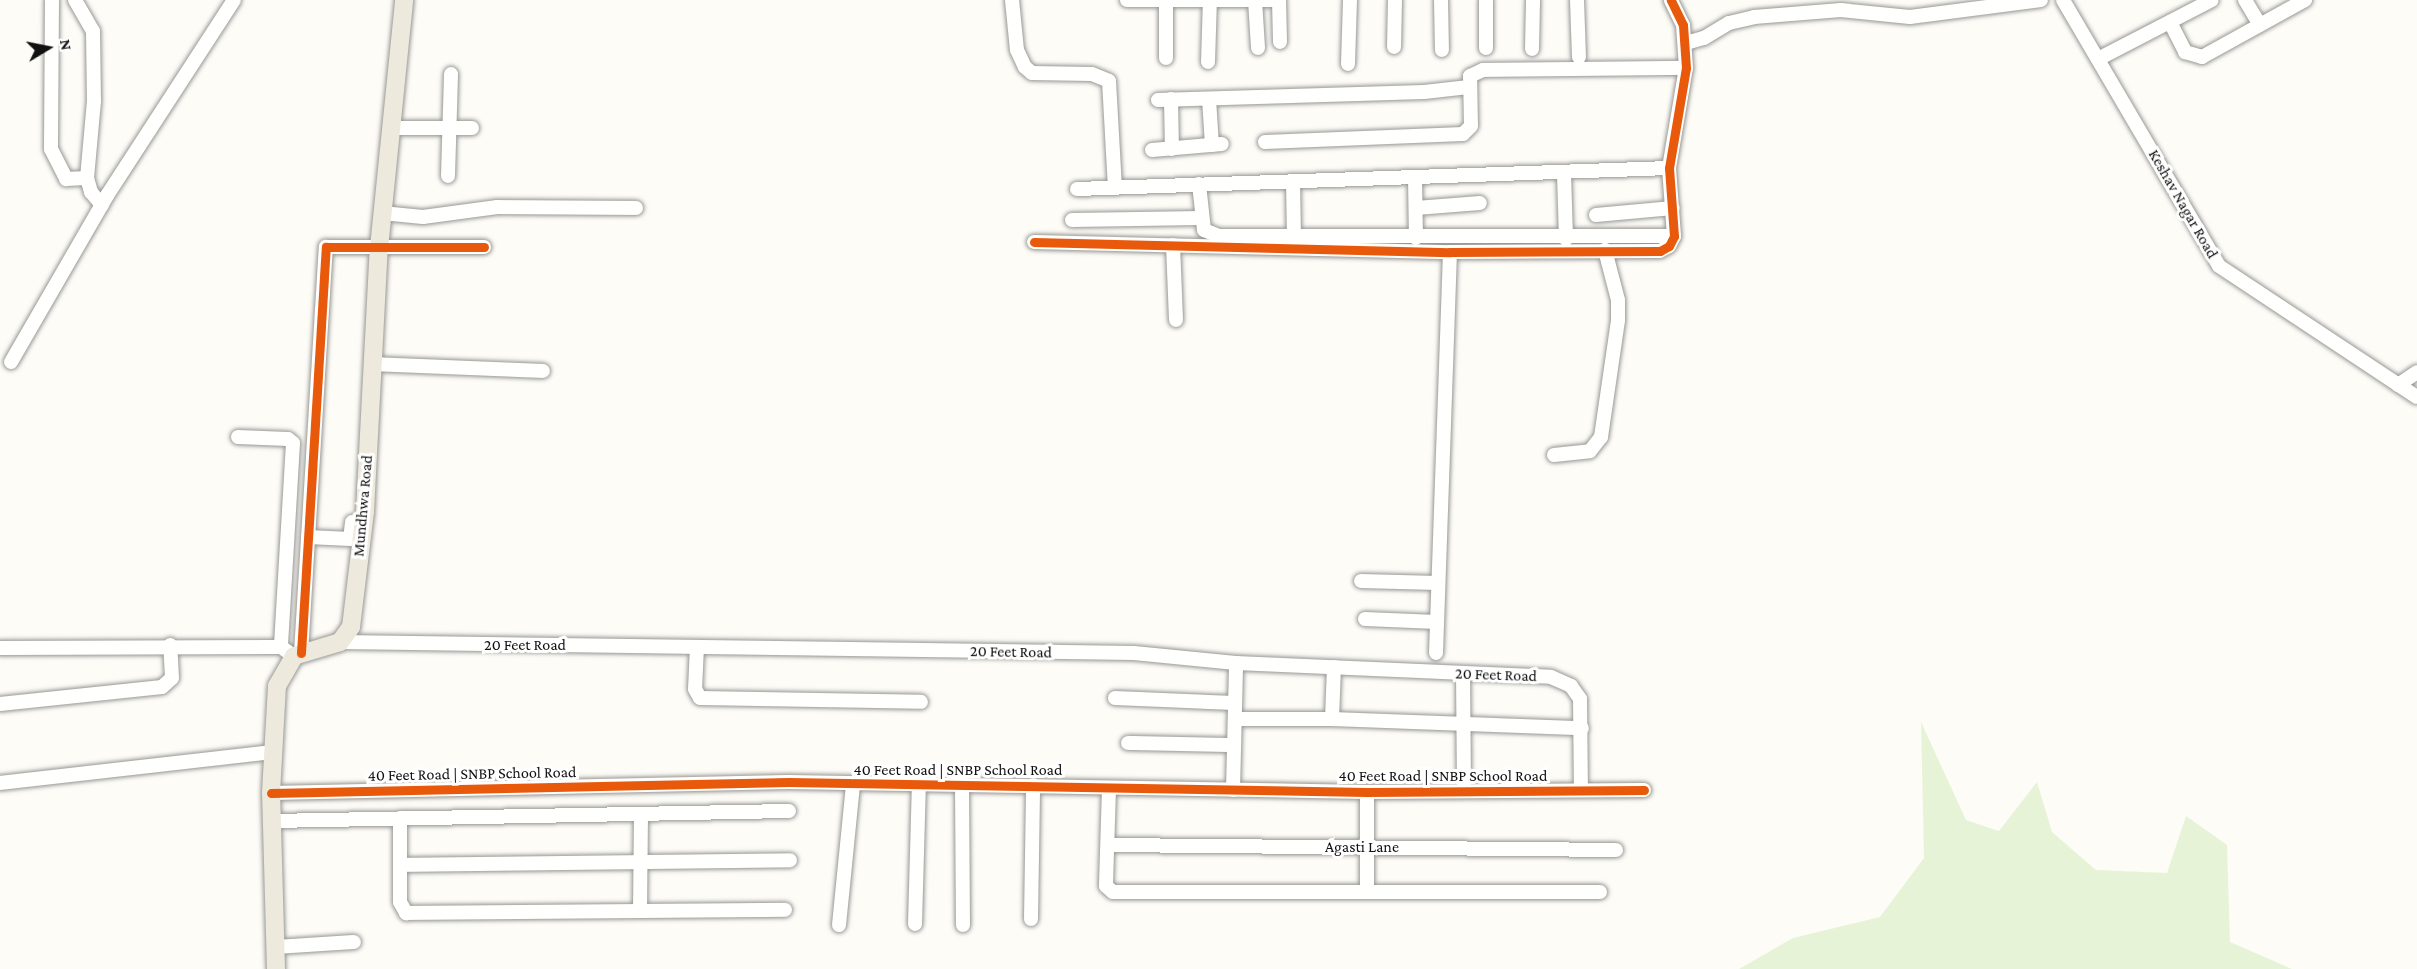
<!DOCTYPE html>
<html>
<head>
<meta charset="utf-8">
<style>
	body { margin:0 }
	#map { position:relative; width:2417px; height:969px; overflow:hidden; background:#fdfcf7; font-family:"Crimson Pro",serif }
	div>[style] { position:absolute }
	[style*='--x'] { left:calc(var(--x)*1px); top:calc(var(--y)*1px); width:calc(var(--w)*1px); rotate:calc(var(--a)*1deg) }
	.green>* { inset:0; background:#e7f3d7 }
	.roads { filter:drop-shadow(0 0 2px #979795) drop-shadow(0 0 2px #979795) }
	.minor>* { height:14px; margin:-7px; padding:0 7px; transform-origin:7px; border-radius:7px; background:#fffffe }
	.major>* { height:18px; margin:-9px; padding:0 9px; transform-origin:9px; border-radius:9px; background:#ede9dc }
	.cycleway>* { height:9px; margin:-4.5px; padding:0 4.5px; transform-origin:4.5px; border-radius:4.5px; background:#e8590c }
	span { translate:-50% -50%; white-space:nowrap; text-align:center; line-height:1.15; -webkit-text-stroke:6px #fff; paint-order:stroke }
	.street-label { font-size:16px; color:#111 }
	.north { position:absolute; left:18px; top:18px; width:60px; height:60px; -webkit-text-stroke:4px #fff; paint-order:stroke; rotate:80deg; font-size:16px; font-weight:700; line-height:24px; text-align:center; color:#111 }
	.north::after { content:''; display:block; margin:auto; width:21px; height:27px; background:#111; clip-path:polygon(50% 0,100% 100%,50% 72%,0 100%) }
</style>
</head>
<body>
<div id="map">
	<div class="green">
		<div style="clip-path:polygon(1921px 722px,1966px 820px,1999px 831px,2037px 782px,2052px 832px,2096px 870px,2167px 873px,2186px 816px,2227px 845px,2230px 942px,2292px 969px,1739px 969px,1793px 938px,1880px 917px,1924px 858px)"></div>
	</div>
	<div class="roads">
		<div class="minor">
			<div style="--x:52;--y:0;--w:149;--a:90.4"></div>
			<div style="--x:51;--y:149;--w:34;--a:63"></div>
			<div style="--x:66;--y:179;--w:21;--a:-3"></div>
			<div style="--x:75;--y:0;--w:36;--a:60"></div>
			<div style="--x:93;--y:31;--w:70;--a:89.2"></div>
			<div style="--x:94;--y:101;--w:77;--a:95.2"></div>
			<div style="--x:87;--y:178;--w:15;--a:74"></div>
			<div style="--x:91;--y:192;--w:17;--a:50"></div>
			<div style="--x:1012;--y:0;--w:50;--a:84.3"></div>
			<div style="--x:1017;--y:50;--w:19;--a:65"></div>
			<div style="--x:1025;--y:67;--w:9;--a:41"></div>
			<div style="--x:1032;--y:73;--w:60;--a:1"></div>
			<div style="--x:1092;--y:74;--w:18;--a:22"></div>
			<div style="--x:1109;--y:81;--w:107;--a:86.8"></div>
			<div style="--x:1127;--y:0;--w:151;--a:0"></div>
			<div style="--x:1166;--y:0;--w:58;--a:90"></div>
			<div style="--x:1255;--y:0;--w:48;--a:86.4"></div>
			<div style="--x:1279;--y:0;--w:42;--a:88.6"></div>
			<div style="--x:1441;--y:0;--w:50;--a:88.9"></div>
			<div style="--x:1577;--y:0;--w:57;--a:88"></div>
			<div style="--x:2063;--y:0;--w:308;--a:59.6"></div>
			<div style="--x:2219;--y:266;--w:237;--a:33.5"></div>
			<div style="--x:2245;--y:0;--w:29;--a:59"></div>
			<div style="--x:2170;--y:22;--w:34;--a:63"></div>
			<div style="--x:2185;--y:52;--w:18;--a:16"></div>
			<div style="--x:2202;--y:57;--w:118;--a:-29"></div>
			<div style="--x:1686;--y:43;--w:19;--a:-16"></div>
			<div style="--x:1704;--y:38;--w:29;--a:-31"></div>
			<div style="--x:1729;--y:23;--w:26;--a:-13"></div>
			<div style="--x:1754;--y:17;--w:87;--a:-4.6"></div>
			<div style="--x:1841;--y:10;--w:69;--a:5.8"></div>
			<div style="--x:1910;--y:17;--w:132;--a:-7.4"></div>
			<div style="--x:1394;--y:47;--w:47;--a:-88.8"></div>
			<div style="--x:1486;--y:48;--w:48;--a:-90"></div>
			<div style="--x:1532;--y:49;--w:49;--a:-88.8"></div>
			<div style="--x:2098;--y:59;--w:128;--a:-27.4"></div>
			<div style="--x:1208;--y:62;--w:62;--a:-88.2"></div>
			<div style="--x:1348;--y:64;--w:64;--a:-88.2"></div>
			<div style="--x:1171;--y:99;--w:50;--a:88.9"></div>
			<div style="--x:1209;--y:99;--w:46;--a:86.3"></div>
			<div style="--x:1158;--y:100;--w:266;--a:-1.7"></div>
			<div style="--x:1424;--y:92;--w:45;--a:-6.3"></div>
			<div style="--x:391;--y:128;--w:81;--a:0"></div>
			<div style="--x:1265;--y:142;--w:198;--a:-2.3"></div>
			<div style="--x:1463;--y:134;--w:11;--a:-45"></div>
			<div style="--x:1471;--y:126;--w:50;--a:-91.1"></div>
			<div style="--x:1470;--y:76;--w:14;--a:-25"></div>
			<div style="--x:1483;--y:70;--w:203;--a:-0.6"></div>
			<div style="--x:1152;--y:150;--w:70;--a:-4.9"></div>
			<div style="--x:1564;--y:174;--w:65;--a:88.2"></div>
			<div style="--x:448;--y:176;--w:102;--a:-88.3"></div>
			<div style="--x:1415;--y:177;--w:61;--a:89.1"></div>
			<div style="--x:1293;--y:181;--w:56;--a:89"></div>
			<div style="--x:1199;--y:184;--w:46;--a:83.8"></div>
			<div style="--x:1204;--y:230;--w:16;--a:22"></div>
			<div style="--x:1219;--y:236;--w:455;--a:0"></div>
			<div style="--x:1077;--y:189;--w:592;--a:-2.03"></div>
			<div style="--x:1416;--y:208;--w:64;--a:-4.5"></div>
			<div style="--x:382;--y:213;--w:41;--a:5.6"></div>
			<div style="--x:423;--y:217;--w:75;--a:-7.7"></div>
			<div style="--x:497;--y:207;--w:139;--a:0.4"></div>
			<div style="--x:1596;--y:215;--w:77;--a:-5.2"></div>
			<div style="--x:1072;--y:220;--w:129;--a:-0.9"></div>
			<div style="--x:1034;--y:242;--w:416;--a:1.4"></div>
			<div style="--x:1450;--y:252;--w:210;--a:-0.3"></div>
			<div style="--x:1660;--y:251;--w:10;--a:-29"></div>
			<div style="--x:1669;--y:246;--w:11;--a:-63"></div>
			<div style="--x:1674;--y:236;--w:68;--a:-94.2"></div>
			<div style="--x:1669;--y:168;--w:101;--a:-80.4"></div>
			<div style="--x:1686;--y:68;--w:43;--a:-94"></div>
			<div style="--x:1683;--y:25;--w:28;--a:-116"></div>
			<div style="--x:1173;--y:245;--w:75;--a:87.7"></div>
			<div style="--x:11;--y:362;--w:194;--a:-60"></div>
			<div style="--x:108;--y:194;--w:231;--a:-57"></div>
			<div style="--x:372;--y:364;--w:171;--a:2.3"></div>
			<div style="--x:2398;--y:385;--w:23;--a:-34"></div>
			<div style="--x:238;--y:437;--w:50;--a:2.3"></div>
			<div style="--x:288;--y:439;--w:6;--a:39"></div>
			<div style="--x:293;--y:443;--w:204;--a:93.4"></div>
			<div style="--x:1554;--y:455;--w:36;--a:-6"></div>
			<div style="--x:1590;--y:451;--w:18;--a:-52"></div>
			<div style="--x:1601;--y:437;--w:118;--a:-81.7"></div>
			<div style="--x:1618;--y:320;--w:20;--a:-90"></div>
			<div style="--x:1618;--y:300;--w:52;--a:-104.6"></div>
			<div style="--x:308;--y:537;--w:42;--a:2.7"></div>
			<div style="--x:350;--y:539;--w:17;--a:-83"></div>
			<div style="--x:1361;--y:581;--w:77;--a:1.5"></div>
			<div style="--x:1365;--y:619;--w:72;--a:2.4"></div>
			<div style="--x:340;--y:642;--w:794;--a:0.79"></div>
			<div style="--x:1134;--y:653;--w:102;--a:5.6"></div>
			<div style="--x:1236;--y:663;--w:315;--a:2.5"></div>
			<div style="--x:1551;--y:677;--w:22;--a:24"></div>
			<div style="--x:1571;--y:686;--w:16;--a:55"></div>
			<div style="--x:1580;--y:699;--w:91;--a:89.4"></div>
			<div style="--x:697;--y:647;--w:42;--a:92.7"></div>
			<div style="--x:695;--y:689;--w:10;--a:61"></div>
			<div style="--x:700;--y:698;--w:221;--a:1"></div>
			<div style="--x:0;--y:648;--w:272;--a:-0.2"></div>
			<div style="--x:272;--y:647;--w:9;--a:0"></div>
			<div style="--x:281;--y:647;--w:16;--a:35"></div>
			<div style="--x:301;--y:653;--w:407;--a:-86.5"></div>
			<div style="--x:326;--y:247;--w:158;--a:0"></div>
			<div style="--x:1436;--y:653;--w:401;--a:-88"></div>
			<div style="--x:1463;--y:673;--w:118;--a:89.5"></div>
			<div style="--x:1115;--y:698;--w:120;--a:2.4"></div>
			<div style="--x:0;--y:704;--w:163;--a:-6"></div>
			<div style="--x:162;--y:687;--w:13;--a:-42"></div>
			<div style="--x:172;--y:678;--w:33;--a:-93"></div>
			<div style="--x:1235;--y:719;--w:97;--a:0"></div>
			<div style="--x:1332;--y:719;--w:250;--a:2.1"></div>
			<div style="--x:1332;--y:719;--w:52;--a:-87.8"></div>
			<div style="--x:1128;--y:743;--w:105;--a:1.1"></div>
			<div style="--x:0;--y:783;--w:274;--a:-6.5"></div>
			<div style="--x:962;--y:786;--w:139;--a:89.6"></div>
			<div style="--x:1109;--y:788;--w:98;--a:91.8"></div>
			<div style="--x:1106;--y:886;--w:9;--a:41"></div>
			<div style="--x:1113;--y:892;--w:487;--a:0"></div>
			<div style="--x:1233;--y:790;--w:127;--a:-88.6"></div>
			<div style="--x:271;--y:793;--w:518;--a:-1.22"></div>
			<div style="--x:789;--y:782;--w:578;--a:0.99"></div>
			<div style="--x:1367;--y:792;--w:277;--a:-0.4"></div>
			<div style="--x:400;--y:818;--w:84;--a:90"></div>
			<div style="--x:400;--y:902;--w:13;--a:61"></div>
			<div style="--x:406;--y:913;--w:379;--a:-0.5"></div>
			<div style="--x:272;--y:821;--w:517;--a:-1.11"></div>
			<div style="--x:1108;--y:845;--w:508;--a:0.56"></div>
			<div style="--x:400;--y:865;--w:390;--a:-0.7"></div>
			<div style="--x:1367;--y:890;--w:98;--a:-90"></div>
			<div style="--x:640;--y:911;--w:97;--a:-89.4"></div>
			<div style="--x:1031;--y:919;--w:134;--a:-89.1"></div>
			<div style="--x:915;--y:924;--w:140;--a:-88.4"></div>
			<div style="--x:839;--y:925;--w:141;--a:-84.3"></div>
			<div style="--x:275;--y:947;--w:79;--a:-3.6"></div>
		</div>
		<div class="major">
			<div style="--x:276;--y:969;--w:176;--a:-91.6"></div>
			<div style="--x:271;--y:793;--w:107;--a:-86.8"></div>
			<div style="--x:277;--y:686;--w:34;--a:-60"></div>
			<div style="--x:294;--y:656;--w:48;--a:-16.9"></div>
			<div style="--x:340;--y:642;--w:19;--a:-54"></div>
			<div style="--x:351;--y:627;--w:117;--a:-83.1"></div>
			<div style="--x:365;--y:511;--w:263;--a:-87"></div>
			<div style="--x:379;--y:248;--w:249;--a:-84.2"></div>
		</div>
	</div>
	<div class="cycleway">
		<div style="--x:1034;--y:242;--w:416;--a:1.4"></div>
		<div style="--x:1450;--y:252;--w:210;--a:-0.3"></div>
		<div style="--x:1660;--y:251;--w:10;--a:-29"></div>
		<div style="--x:1669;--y:246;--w:11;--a:-63"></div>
		<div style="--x:1674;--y:236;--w:68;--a:-94.2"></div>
		<div style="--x:1669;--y:168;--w:101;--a:-80.4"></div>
		<div style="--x:1686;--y:68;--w:43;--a:-94"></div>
		<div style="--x:1683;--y:25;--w:28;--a:-116"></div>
		<div style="--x:301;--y:653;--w:407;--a:-86.5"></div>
		<div style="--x:326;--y:247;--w:158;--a:0"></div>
		<div style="--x:271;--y:793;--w:518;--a:-1.22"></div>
		<div style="--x:789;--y:782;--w:578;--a:0.99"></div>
		<div style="--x:1367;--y:792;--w:277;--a:-0.4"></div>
	</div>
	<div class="street-label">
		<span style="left:2183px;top:204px;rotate:60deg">Keshav Nagar Road</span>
		<span style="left:363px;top:506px;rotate:-85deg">Mundhwa Road</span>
		<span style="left:525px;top:645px">20 Feet Road</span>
		<span style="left:1011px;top:652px;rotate:1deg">20 Feet Road</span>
		<span style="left:1496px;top:675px;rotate:2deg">20 Feet Road</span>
		<span style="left:958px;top:770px">40 Feet Road | SNBP School Road</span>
		<span style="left:472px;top:774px;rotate:-1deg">40 Feet Road | SNBP School Road</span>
		<span style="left:1443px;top:776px">40 Feet Road | SNBP School Road</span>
		<span style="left:1362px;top:847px">Agasti Lane</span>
	</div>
	<div class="north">N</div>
</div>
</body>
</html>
